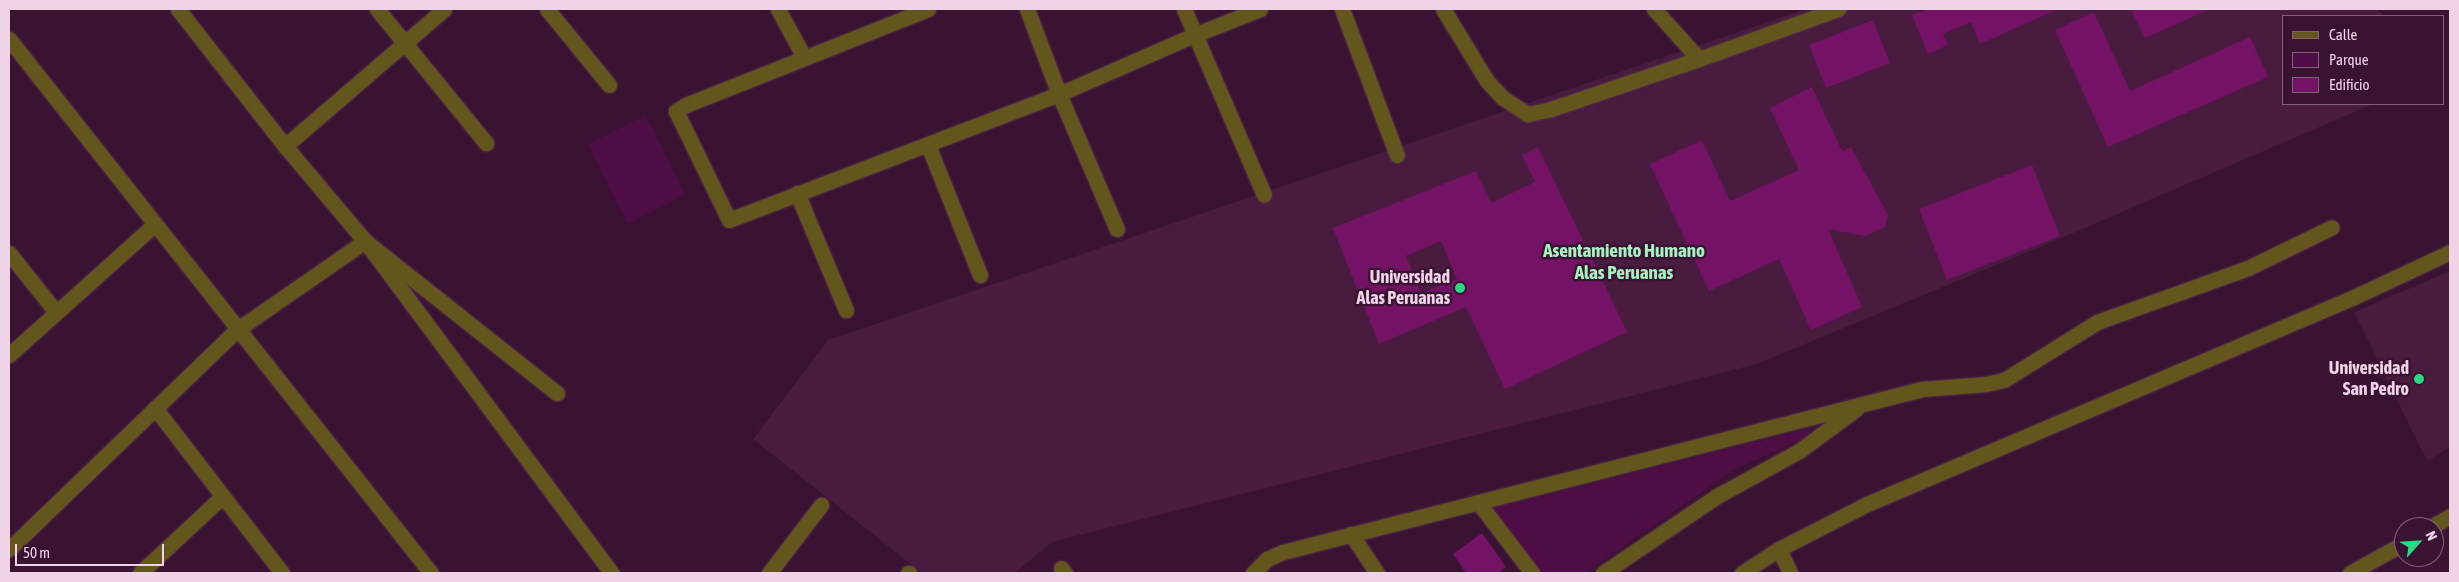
<!DOCTYPE html>
<html>
<head>
<meta charset="utf-8">
<style>
	body { margin:0 }
	#map { position:relative; width:2459px; height:582px; overflow:hidden; background:#3a1232; font-family:"Asap Condensed",sans-serif }
	div>[style] { position:absolute }
	[style*='--x'] { left:calc(var(--x)*1px); top:calc(var(--y)*1px); width:calc(var(--w)*1px); rotate:calc(var(--a)*1deg) }
	.built>* { inset:0; background:#481b3f }
	.green>* { inset:0; background:#4e0d44 }
	.building>* { inset:0; background:#741365 }
	.roads { filter:drop-shadow(0 0 1px #57314f) drop-shadow(0 0 1px #57314f) }
	.minor>* { height:15px; margin:-7.5px; padding:0 7.5px; transform-origin:7.5px; border-radius:7.5px; background:#63561c }
	.dots>* { width:14px; height:14px; translate:-50% -50%; box-sizing:border-box; border:2px solid #3a1232; border-radius:50% }
	span { translate:-50% -50%; white-space:nowrap; text-align:center; line-height:1.15; -webkit-text-stroke:5px #3a1232; paint-order:stroke }
	.poi-label { font-size:18px; color:#efd4e7; font-weight:700 }
	.right { translate:-100% -50%; text-align:right }
	.neighbourhood-label { font-size:19px; color:#a5f1c0; font-weight:700 }
	.frame { position:absolute; inset:0; border:10px solid #efd4e7; pointer-events:none }
	.legend { position:absolute; left:2282px; top:15px; width:162px; height:90px; box-sizing:border-box; background:#3a1232; border:1px solid #82607a; margin:0; padding:6px 9px; list-style:none; font-size:15px; color:#efd4e7 }
	.legend li { display:flex; align-items:center; gap:10px; height:25px }
	.legend b { width:25px; border:1px solid #82607a }
	.north { position:absolute; left:2394px; top:517px; width:50px; height:50px; box-sizing:border-box; background:#3a1232; border:1px solid #82607a; border-radius:50%; rotate:64deg; font-size:14px; font-weight:700; line-height:20px; text-align:center; color:#efd4e7 }
	.north::after { content:''; display:block; margin:auto; width:18px; height:22px; background:#2bd884; clip-path:polygon(50% 0,100% 100%,50% 72%,0 100%) }
	.scale { position:absolute; left:15px; top:544px; width:149px; height:22px; box-sizing:border-box; border:2px solid #efd4e7; border-top:0; padding-left:6px; font-size:15px; line-height:18px; white-space:nowrap; color:#efd4e7; -webkit-text-stroke:4px #3a1232; paint-order:stroke }
</style>
</head>
<body>
<div id="map">
	<div class="built">
		<div style="clip-path:polygon(1806px 9px,2377px 9px,2384px 16px,2283px 16px,2283px 104px,2373px 104px,2064px 237px,1757px 364px,1052px 542px,1015px 573px,922px 573px,753px 439px,828px 340px)"></div>
		<div style="clip-path:polygon(2450px 271px,2450px 447px,2427px 461px,2354px 312px)"></div>
	</div>
	<div class="green">
		<div style="clip-path:polygon(646px 115px,685px 195px,627px 224px,588px 144px)"></div>
		<div style="clip-path:polygon(1808px 429px,1811px 435px,1732px 471px,1586px 573px,1540px 573px,1492px 509px)"></div>
	</div>
	<div class="building">
		<div style="clip-path:polygon(1928px 9px,2058px 9px,1980px 44px,1971px 22px,1943px 34px,1948px 45px,1928px 54px,1912px 15px)"></div>
		<div style="clip-path:polygon(2131px 9px,2210px 9px,2145px 38px)"></div>
		<div style="clip-path:polygon(2094px 12px,2130px 91px,2250px 37px,2268px 77px,2108px 147px,2055px 30px)"></div>
		<div style="clip-path:polygon(1873px 20px,1890px 63px,1826px 88px,1809px 45px)"></div>
		<div style="clip-path:polygon(1812px 87px,1842px 151px,1851px 147px,1888px 215px,1885px 227px,1865px 236px,1828px 229px,1862px 307px,1811px 330px,1779px 259px,1709px 291px,1650px 164px,1702px 140px,1730px 201px,1799px 170px,1770px 108px)"></div>
		<div style="clip-path:polygon(evenodd,1538px 147px,1627px 332px,1505px 389px,1466px 307px,1379px 344px,1333px 228px,1476px 171px,1491px 203px,1535px 182px,1522px 155px,1538px 147px,1441px 241px,1457px 279px,1421px 293px,1406px 256px,1441px 241px)"></div>
		<div style="clip-path:polygon(2032px 165px,2060px 236px,1947px 280px,1919px 209px)"></div>
		<div style="clip-path:polygon(1482px 533px,1506px 567px,1498px 573px,1466px 573px,1453px 554px)"></div>
	</div>
	<div class="roads">
		<div class="minor">
			<div style="--x:178;--y:9;--w:174;--a:52"></div>
			<div style="--x:285;--y:146;--w:124;--a:49.9"></div>
			<div style="--x:365;--y:241;--w:414;--a:53.4"></div>
			<div style="--x:377;--y:9;--w:173;--a:50.9"></div>
			<div style="--x:547;--y:9;--w:98;--a:50.8"></div>
			<div style="--x:778;--y:9;--w:55;--a:61.6"></div>
			<div style="--x:928;--y:9;--w:260;--a:158.4"></div>
			<div style="--x:686;--y:105;--w:12;--a:149"></div>
			<div style="--x:676;--y:111;--w:121;--a:64.1"></div>
			<div style="--x:729;--y:220;--w:353;--a:-20.9"></div>
			<div style="--x:1059;--y:94;--w:147;--a:-23.6"></div>
			<div style="--x:1194;--y:35;--w:71;--a:-21.5"></div>
			<div style="--x:1027;--y:9;--w:91;--a:69.4"></div>
			<div style="--x:1059;--y:94;--w:147;--a:66.8"></div>
			<div style="--x:1184;--y:9;--w:202;--a:66.7"></div>
			<div style="--x:1342;--y:9;--w:156;--a:69.4"></div>
			<div style="--x:1443;--y:9;--w:84;--a:58.6"></div>
			<div style="--x:1487;--y:81;--w:23;--a:47"></div>
			<div style="--x:1503;--y:98;--w:30;--a:33"></div>
			<div style="--x:1528;--y:114;--w:24;--a:-12"></div>
			<div style="--x:1551;--y:109;--w:156;--a:-18.7"></div>
			<div style="--x:1699;--y:59;--w:148;--a:-19.8"></div>
			<div style="--x:1654;--y:9;--w:67;--a:48"></div>
			<div style="--x:9;--y:39;--w:681;--a:51.68"></div>
			<div style="--x:928;--y:145;--w:140;--a:68.2"></div>
			<div style="--x:285;--y:146;--w:210;--a:-40.7"></div>
			<div style="--x:797;--y:193;--w:127;--a:67.3"></div>
			<div style="--x:9;--y:253;--w:75;--a:51.5"></div>
			<div style="--x:9;--y:355;--w:196;--a:-41.9"></div>
			<div style="--x:155;--y:408;--w:208;--a:52.4"></div>
			<div style="--x:1478;--y:502;--w:89;--a:52.7"></div>
			<div style="--x:2431;--y:527;--w:22;--a:-30"></div>
			<div style="--x:1351;--y:534;--w:47;--a:56.3"></div>
			<div style="--x:9;--y:549;--w:318;--a:-43.9"></div>
			<div style="--x:238;--y:329;--w:155;--a:-34.7"></div>
			<div style="--x:365;--y:241;--w:245;--a:38.4"></div>
			<div style="--x:1779;--y:549;--w:26;--a:65"></div>
			<div style="--x:1061;--y:568;--w:6;--a:51"></div>
			<div style="--x:140;--y:573;--w:113;--a:-42.9"></div>
			<div style="--x:769;--y:573;--w:86;--a:-52.6"></div>
			<div style="--x:908;--y:573;--w:1;--a:0"></div>
			<div style="--x:1253;--y:573;--w:20;--a:-45"></div>
			<div style="--x:1267;--y:559;--w:17;--a:-24"></div>
			<div style="--x:1283;--y:552;--w:659;--a:-14.31"></div>
			<div style="--x:1922;--y:389;--w:64;--a:-4.5"></div>
			<div style="--x:1986;--y:384;--w:18;--a:-13"></div>
			<div style="--x:2004;--y:380;--w:110;--a:-31.9"></div>
			<div style="--x:2097;--y:322;--w:160;--a:-19.7"></div>
			<div style="--x:2248;--y:268;--w:93;--a:-26"></div>
			<div style="--x:1603;--y:573;--w:138;--a:-34"></div>
			<div style="--x:1717;--y:496;--w:94;--a:-28.8"></div>
			<div style="--x:1799;--y:451;--w:71;--a:-36.4"></div>
			<div style="--x:1742;--y:573;--w:44;--a:-33"></div>
			<div style="--x:1779;--y:549;--w:99;--a:-27.1"></div>
			<div style="--x:1867;--y:504;--w:529;--a:-23.03"></div>
			<div style="--x:2354;--y:297;--w:106;--a:-25.1"></div>
			<div style="--x:2350;--y:573;--w:62;--a:-29.1"></div>
		</div>
	</div>
	<div class="dots">
		<div style="left:1460px;top:288px;background:#2bd884"></div>
		<div style="left:2419px;top:379px;background:#2bd884"></div>
	</div>
	<div class="poi-label">
		<span class="right" style="left:1450px;top:288px">Universidad<br>Alas Peruanas</span>
		<span class="right" style="left:2409px;top:379px">Universidad<br>San Pedro</span>
	</div>
	<div class="neighbourhood-label">
		<span style="left:1624px;top:262px">Asentamiento Humano<br>Alas Peruanas</span>
	</div>
	<div class="frame"></div>
	<ul class="legend">
	<li><b style="height:6px;background:#63561c"></b>Calle</li>
	<li><b style="height:14px;background:#4e0d44"></b>Parque</li>
	<li><b style="height:14px;background:#741365"></b>Edificio</li>
	</ul>
	<div class="north">N</div>
	<div class="scale">50 m</div>
</div>
</body>
</html>
